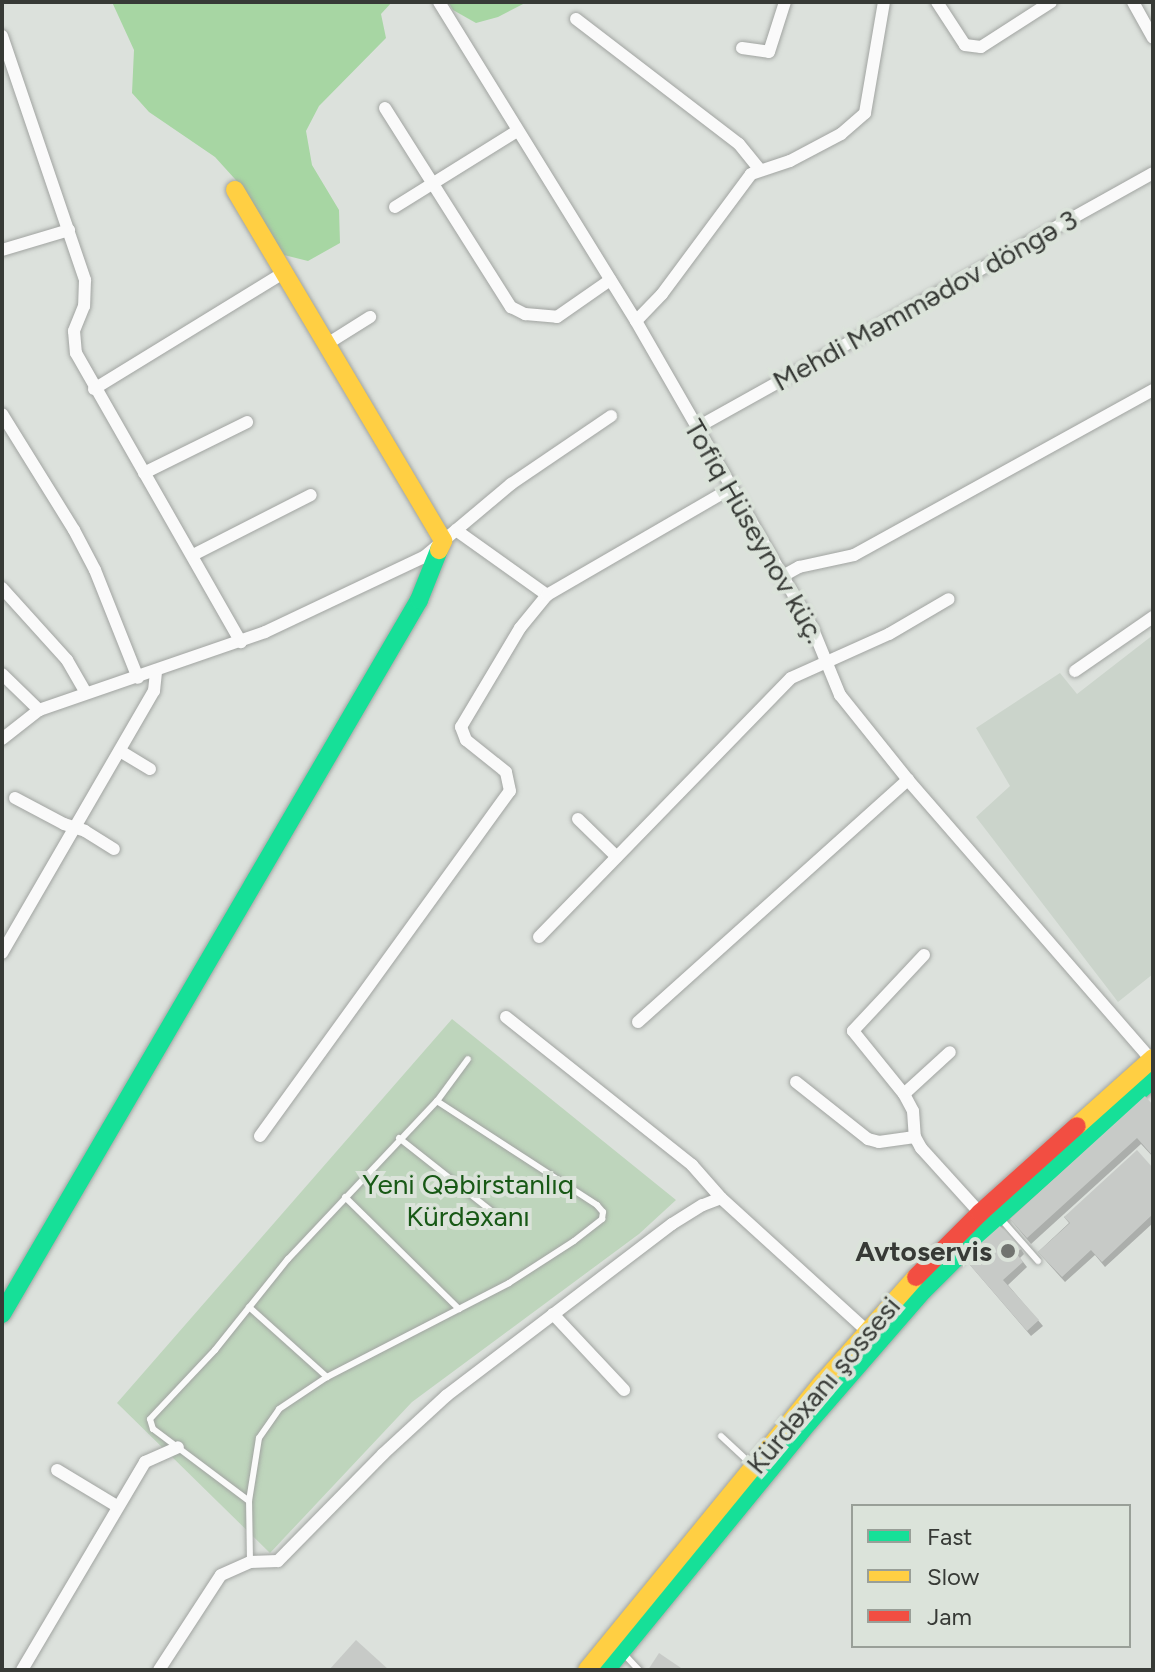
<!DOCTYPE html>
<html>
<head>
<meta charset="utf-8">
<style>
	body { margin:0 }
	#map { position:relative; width:1155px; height:1672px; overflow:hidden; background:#dce1dc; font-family:Figtree,sans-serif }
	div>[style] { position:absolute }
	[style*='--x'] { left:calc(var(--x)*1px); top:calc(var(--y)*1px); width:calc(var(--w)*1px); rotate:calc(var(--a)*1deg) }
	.built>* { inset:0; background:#cbd4cb }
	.green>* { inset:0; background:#bed5bc }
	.water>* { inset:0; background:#a7d6a3 }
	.roads { filter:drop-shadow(0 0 2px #a1a4a1) drop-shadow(0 0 2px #a1a4a1) }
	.lane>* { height:6px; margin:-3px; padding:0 3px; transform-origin:3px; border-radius:3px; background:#fafafa }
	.street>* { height:12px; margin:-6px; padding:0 6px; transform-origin:6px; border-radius:6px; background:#fafafa }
	.fast>* { height:18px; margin:-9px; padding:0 9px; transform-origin:9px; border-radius:9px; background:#16e098 }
	.slow>* { height:18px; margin:-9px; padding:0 9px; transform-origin:9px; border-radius:9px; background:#ffcf43 }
	.jam>* { height:18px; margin:-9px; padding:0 9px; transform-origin:9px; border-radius:9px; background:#f24e42 }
	.wall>* { inset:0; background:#abaeab }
	.building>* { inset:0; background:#c7cac7 }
	.dots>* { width:22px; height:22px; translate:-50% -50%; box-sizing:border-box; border:4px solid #dbe3da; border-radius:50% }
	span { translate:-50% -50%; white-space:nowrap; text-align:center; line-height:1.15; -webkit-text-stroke:8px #dbe3da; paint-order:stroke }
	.street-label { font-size:28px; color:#373a36 }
	.park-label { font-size:28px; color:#185916 }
	.poi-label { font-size:28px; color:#373a36; font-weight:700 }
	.right { translate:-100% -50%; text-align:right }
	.frame { position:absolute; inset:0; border:4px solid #373a36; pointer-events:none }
	.legend { position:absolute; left:851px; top:1504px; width:280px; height:144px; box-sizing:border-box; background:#dbe3da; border:2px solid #999f98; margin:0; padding:10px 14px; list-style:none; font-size:24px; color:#373a36 }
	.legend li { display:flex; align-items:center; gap:16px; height:40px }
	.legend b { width:40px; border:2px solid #999f98 }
</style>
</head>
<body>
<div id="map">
	<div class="built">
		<div style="clip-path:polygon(1153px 635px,1153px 974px,1118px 1002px,976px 817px,1010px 786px,976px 728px,1060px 673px,1077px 694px)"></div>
	</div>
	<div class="green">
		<div style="clip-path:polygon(452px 1019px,676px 1200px,639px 1234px,412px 1402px,270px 1553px,117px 1403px)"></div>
	</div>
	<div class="water">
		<div style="clip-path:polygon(112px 2px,392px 2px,381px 14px,386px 38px,319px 106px,306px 131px,312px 165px,339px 210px,340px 243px,308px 261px,284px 255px,244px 189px,215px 157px,149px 112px,132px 93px,134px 50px)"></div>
		<div style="clip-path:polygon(448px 2px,527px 2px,498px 17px,476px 23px,453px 10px)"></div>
	</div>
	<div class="roads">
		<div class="lane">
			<div style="--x:399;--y:1138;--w:121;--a:38.3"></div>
			<div style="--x:345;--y:1197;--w:160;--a:44.5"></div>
			<div style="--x:1001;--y:1219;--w:56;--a:48.6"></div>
			<div style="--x:249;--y:1307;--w:105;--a:41.9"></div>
			<div style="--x:721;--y:1436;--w:41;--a:43"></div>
			<div style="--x:249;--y:1501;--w:120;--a:-143.1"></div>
			<div style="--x:153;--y:1429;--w:10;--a:-107"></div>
			<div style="--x:150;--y:1419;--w:95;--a:-46.7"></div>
			<div style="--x:215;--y:1350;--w:117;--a:-51.3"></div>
			<div style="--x:288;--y:1259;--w:217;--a:-46.7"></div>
			<div style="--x:437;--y:1101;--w:52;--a:-53.6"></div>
			<div style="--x:250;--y:1562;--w:61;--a:-90.9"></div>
			<div style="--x:249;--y:1501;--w:64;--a:-81"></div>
			<div style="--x:259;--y:1438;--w:35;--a:-55"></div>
			<div style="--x:279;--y:1409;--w:58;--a:-33.7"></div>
			<div style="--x:327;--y:1377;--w:205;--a:-27.3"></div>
			<div style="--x:509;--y:1283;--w:77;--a:-32.9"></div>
			<div style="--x:574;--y:1241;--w:36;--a:-38"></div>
			<div style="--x:602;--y:1219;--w:7;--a:-82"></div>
			<div style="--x:603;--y:1212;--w:9;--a:-131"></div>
			<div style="--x:597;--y:1205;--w:191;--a:-147"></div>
			<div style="--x:624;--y:1654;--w:22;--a:47"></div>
		</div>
		<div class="street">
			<div style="--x:439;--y:2;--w:375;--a:58.3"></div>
			<div style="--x:636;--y:321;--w:353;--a:60.1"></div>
			<div style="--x:812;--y:627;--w:74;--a:67.6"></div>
			<div style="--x:840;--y:695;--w:109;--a:51.3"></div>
			<div style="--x:908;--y:780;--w:371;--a:49"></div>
			<div style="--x:937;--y:2;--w:51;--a:56.9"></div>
			<div style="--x:965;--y:45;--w:16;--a:7"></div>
			<div style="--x:981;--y:47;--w:83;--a:-32.7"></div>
			<div style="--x:1133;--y:2;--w:41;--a:60.9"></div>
			<div style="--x:576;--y:19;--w:205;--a:37.5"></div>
			<div style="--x:739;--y:144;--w:32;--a:51"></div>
			<div style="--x:2;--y:36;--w:258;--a:71.2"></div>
			<div style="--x:85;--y:280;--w:26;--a:92"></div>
			<div style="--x:84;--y:306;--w:27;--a:112"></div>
			<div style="--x:74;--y:331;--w:22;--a:85"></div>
			<div style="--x:76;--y:353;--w:333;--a:60.3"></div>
			<div style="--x:742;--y:48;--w:27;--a:8"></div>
			<div style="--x:769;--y:52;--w:52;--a:-72.3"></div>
			<div style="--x:385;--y:108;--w:236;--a:57.7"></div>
			<div style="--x:511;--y:307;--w:16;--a:27"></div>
			<div style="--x:525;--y:314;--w:32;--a:5"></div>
			<div style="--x:557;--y:317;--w:65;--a:-34.9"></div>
			<div style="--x:395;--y:207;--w:144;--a:-31.9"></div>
			<div style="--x:2;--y:250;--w:70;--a:-16.6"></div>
			<div style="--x:636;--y:321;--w:37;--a:-46"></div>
			<div style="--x:662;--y:294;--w:149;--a:-53.4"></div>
			<div style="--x:751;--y:174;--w:41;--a:-18.4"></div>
			<div style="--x:790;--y:161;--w:58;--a:-27.9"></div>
			<div style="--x:841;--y:134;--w:32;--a:-41"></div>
			<div style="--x:865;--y:113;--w:113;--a:-80.3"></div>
			<div style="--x:327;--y:344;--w:51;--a:-32.1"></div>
			<div style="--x:94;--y:389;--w:224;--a:-31.5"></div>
			<div style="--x:2;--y:414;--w:137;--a:58.2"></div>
			<div style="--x:74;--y:530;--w:45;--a:62.3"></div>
			<div style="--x:95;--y:570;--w:116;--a:68.3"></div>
			<div style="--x:696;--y:428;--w:523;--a:-29.16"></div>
			<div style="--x:144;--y:473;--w:115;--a:-26.3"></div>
			<div style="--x:456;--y:530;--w:112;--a:35.5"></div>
			<div style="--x:193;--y:555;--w:132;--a:-27"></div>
			<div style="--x:781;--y:577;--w:21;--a:-29"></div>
			<div style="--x:799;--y:567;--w:56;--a:-12.3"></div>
			<div style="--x:854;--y:555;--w:342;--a:-28.9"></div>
			<div style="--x:2;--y:588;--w:97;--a:47.9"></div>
			<div style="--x:67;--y:660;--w:38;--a:60"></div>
			<div style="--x:1075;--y:671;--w:95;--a:-34.7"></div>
			<div style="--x:2;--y:674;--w:52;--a:44.2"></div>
			<div style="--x:2;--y:739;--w:47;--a:-38.1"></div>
			<div style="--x:39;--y:710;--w:239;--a:-19"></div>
			<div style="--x:265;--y:632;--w:176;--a:-25.3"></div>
			<div style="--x:424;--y:557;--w:114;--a:-40"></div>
			<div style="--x:511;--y:484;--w:121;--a:-34.2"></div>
			<div style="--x:120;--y:751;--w:35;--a:31"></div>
			<div style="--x:15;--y:798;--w:55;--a:28"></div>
			<div style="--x:64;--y:824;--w:22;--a:18"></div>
			<div style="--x:85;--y:831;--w:34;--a:32"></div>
			<div style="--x:578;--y:819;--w:54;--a:44.3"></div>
			<div style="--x:539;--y:937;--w:361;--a:-45.8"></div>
			<div style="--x:791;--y:678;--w:107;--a:-24.2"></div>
			<div style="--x:889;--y:634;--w:69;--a:-30.3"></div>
			<div style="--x:2;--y:953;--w:303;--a:-59.9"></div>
			<div style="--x:154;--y:691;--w:19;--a:-84"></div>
			<div style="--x:924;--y:955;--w:104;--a:133.1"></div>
			<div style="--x:853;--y:1031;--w:81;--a:51"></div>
			<div style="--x:904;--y:1094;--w:19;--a:62"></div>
			<div style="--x:913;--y:1111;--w:26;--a:86"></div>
			<div style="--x:915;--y:1137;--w:13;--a:61"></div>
			<div style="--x:921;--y:1148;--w:88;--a:47.8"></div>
			<div style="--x:506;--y:1017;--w:238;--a:38.5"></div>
			<div style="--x:692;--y:1165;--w:44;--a:48.7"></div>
			<div style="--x:638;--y:1022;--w:363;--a:-41.9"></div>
			<div style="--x:796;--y:1082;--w:92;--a:38.4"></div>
			<div style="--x:868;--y:1139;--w:11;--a:15"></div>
			<div style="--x:879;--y:1142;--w:36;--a:-8"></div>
			<div style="--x:904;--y:1094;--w:62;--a:-42.4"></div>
			<div style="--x:260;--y:1136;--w:426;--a:-54.1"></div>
			<div style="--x:510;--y:791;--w:19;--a:-102"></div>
			<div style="--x:506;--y:772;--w:51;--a:-141.3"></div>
			<div style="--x:466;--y:740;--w:14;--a:-111"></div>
			<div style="--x:461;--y:727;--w:115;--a:-59.2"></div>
			<div style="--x:520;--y:628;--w:43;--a:-50.7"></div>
			<div style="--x:547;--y:595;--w:211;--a:-30.1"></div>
			<div style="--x:553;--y:1314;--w:104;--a:46.9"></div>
			<div style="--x:57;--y:1470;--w:70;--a:31"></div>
			<div style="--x:22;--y:1670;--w:242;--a:-59.4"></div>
			<div style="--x:145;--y:1462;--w:36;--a:-24"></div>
			<div style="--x:159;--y:1670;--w:113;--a:-56.9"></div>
			<div style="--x:221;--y:1575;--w:32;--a:-24"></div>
			<div style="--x:250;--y:1562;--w:28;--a:-2"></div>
			<div style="--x:278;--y:1561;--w:150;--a:-45.5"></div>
			<div style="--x:383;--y:1454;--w:86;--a:-42.6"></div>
			<div style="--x:446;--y:1396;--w:284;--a:-37.3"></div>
			<div style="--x:672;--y:1224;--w:36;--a:-32"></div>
			<div style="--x:703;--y:1205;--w:19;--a:-21"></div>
			<div style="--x:721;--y:1198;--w:197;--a:42.3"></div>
		</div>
		<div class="fast">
			<div style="--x:2;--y:1314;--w:827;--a:-59.71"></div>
			<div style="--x:419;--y:600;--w:54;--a:-68.2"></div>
			<div style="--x:606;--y:1670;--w:320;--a:-50.7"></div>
			<div style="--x:809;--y:1422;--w:174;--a:-49"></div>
			<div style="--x:923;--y:1291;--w:95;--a:-45"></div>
			<div style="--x:990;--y:1224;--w:218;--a:-41.7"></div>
		</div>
		<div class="slow">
			<div style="--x:235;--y:190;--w:408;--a:59.3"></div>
			<div style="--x:443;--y:541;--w:10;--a:114"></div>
			<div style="--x:1077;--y:1126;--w:102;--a:-41.8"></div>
			<div style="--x:587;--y:1670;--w:372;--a:-50.7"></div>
			<div style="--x:823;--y:1382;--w:140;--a:-48.5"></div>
		</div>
		<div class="jam">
			<div style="--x:916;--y:1277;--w:91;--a:-45"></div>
			<div style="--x:980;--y:1213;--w:130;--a:-41.9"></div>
		</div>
	</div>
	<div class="wall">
		<div style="clip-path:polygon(1153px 1105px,1153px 1157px,1141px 1144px,1031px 1244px,1010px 1219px)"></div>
		<div style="clip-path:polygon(1153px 1168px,1153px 1223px,1105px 1267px,1095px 1255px,1065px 1282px,1038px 1252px,1069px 1223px,1064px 1217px)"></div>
		<div style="clip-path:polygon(1021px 1249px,1024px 1254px,1020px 1258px,1027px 1267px,1008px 1285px,1043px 1326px,1031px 1336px,964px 1258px)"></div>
	</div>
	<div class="building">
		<div style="clip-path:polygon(1145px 1096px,1153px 1105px,1153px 1156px,1137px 1138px,1027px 1238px,1010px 1219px)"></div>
		<div style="clip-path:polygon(1137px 1150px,1153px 1168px,1153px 1214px,1102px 1262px,1091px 1250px,1062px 1277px,1038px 1252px,1070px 1223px,1064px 1217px)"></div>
		<div style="clip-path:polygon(1000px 1226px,1021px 1249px,1016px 1253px,1023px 1262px,1003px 1280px,1039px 1320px,1027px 1331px,964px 1258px)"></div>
		<div style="clip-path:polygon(356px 1640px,389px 1670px,329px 1670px)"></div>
		<div style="clip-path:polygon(659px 1653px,684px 1670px,648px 1670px)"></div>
	</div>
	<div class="dots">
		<div style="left:1008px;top:1251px;background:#717470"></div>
	</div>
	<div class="street-label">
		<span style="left:925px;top:300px;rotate:-29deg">Mehdi Məmmədov döngə 3</span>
		<span style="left:755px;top:531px;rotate:60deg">Tofiq Hüseynov küç.</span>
		<span style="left:823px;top:1385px;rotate:-50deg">Kürdəxanı şossesi</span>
	</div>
	<div class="park-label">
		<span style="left:468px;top:1200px">Yeni Qəbirstanlıq<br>Kürdəxanı</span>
	</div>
	<div class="poi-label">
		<span class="right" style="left:992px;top:1251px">Avtoservis</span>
	</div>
	<div class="frame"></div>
	<ul class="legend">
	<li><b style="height:10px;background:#16e098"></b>Fast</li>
	<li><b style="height:10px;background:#ffcf43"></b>Slow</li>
	<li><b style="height:10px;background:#f24e42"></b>Jam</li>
	</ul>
</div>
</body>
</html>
